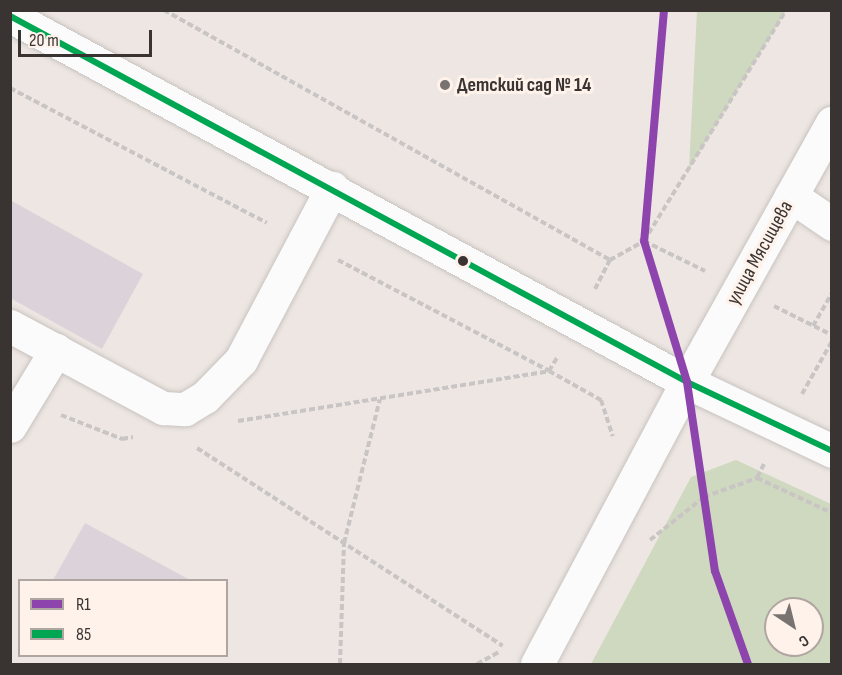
<!DOCTYPE html>
<html>
<head>
<meta charset="utf-8">
<style>
	body { margin:0 }
	#map { position:relative; width:842px; height:675px; overflow:hidden; background:#ede6e2; font-family:"Sofia Sans Condensed",sans-serif }
	div>[style] { position:absolute }
	[style*='--x'] { left:calc(var(--x)*1px); top:calc(var(--y)*1px); width:calc(var(--w)*1px); rotate:calc(var(--a)*1deg) }
	.green>* { inset:0; background:#cfd9bf }
	.building>* { inset:0; background:#dcd3da }
	.path>* { height:4px; margin-top:-2px; transform-origin:0; background:repeating-linear-gradient(90deg,#c8c5c4 0 6px,transparent 0 9px) }
	.roads { filter:drop-shadow(0 0 2px #c8c3c0) drop-shadow(0 0 2px #c8c3c0) }
	.minor>* { height:33px; margin:-16.5px; padding:0 16.5px; transform-origin:16.5px; border-radius:16.5px; background:#fcfbfb }
	.major>* { height:33px; margin:-16.5px; padding:0 16.5px; transform-origin:16.5px; border-radius:16.5px; background:#fcfbfb }
	.bus-1>* { height:6px; margin:-3px; padding:0 3px; transform-origin:3px; border-radius:3px; background:#00a651 }
	.rail-1>* { height:8px; margin:-4px; padding:0 4px; transform-origin:4px; border-radius:4px; background:#8e44ad }
	.dots>* { width:16px; height:16px; translate:-50% -50%; box-sizing:border-box; border:3px solid #fef2eb; border-radius:50% }
	span { translate:-50% -50%; white-space:nowrap; text-align:center; line-height:1.15; -webkit-text-stroke:6px #fef2eb; paint-order:stroke }
	.poi-label { font-size:20px; color:#393432; font-weight:700 }
	.left { translate:0 -50%; text-align:left }
	.street-label { font-size:20px; color:#393432 }
	.frame { position:absolute; inset:0; border:12px solid #393432; pointer-events:none }
	.legend { position:absolute; left:18px; top:579px; width:210px; height:78px; box-sizing:border-box; background:#fef2eb; border:2px solid #afa6a1; margin:0; padding:8px 10px; list-style:none; font-size:18px; color:#393432 }
	.legend li { display:flex; align-items:center; gap:12px; height:30px }
	.legend b { width:30px; border:2px solid #afa6a1 }
	.north { position:absolute; left:764px; top:597px; width:60px; height:60px; box-sizing:border-box; background:#fef2eb; border:2px solid #afa6a1; border-radius:50%; rotate:145deg; font-size:16px; font-weight:700; line-height:24px; text-align:center; color:#393432 }
	.north::after { content:''; display:block; margin:auto; width:21px; height:27px; background:#787270; clip-path:polygon(50% 0,100% 100%,50% 72%,0 100%) }
	.scale { position:absolute; left:18px; top:30px; width:134px; height:27px; box-sizing:border-box; border:3px solid #393432; border-top:0; padding-left:8px; font-size:18px; line-height:21px; white-space:nowrap; color:#393432; -webkit-text-stroke:4px #fef2eb; paint-order:stroke }
</style>
</head>
<body>
<div id="map">
	<div class="green">
		<div style="clip-path:polygon(697px 11px,786px 11px,689px 169px)"></div>
		<div style="clip-path:polygon(evenodd,736px 460px,831px 504px,831px 664px,591px 664px,691px 477px,736px 460px,776px 609px,812px 609px,812px 645px,776px 645px,776px 609px)"></div>
	</div>
	<div class="building">
		<div style="clip-path:polygon(10px 200px,143px 274px,102px 349px,10px 298px)"></div>
		<div style="clip-path:polygon(85px 523px,190px 580px,53px 580px)"></div>
	</div>
	<div class="path">
		<div style="--x:164;--y:10;--w:511;--a:29.27"></div>
		<div style="--x:610;--y:260;--w:39;--a:-29"></div>
		<div style="--x:644;--y:241;--w:271;--a:-58.4"></div>
		<div style="--x:10;--y:88;--w:290;--a:27.7"></div>
		<div style="--x:644;--y:241;--w:68;--a:26.2"></div>
		<div style="--x:338;--y:260;--w:238;--a:27.7"></div>
		<div style="--x:549;--y:371;--w:17;--a:-59"></div>
		<div style="--x:595;--y:289;--w:33;--a:-63"></div>
		<div style="--x:774;--y:306;--w:65;--a:26.6"></div>
		<div style="--x:813;--y:326;--w:38;--a:-60"></div>
		<div style="--x:802;--y:394;--w:61;--a:-60.5"></div>
		<div style="--x:61;--y:415;--w:66;--a:21.5"></div>
		<div style="--x:122;--y:439;--w:11;--a:-10"></div>
		<div style="--x:238;--y:421;--w:315;--a:-9.1"></div>
		<div style="--x:549;--y:371;--w:60;--a:29.1"></div>
		<div style="--x:601;--y:400;--w:38;--a:72"></div>
		<div style="--x:197;--y:448;--w:364;--a:32.9"></div>
		<div style="--x:764;--y:464;--w:16;--a:117"></div>
		<div style="--x:757;--y:478;--w:83;--a:25"></div>
		<div style="--x:650;--y:540;--w:69;--a:-38.5"></div>
		<div style="--x:704;--y:497;--w:56;--a:-19.7"></div>
		<div style="--x:340;--y:664;--w:121;--a:-88.1"></div>
		<div style="--x:344;--y:543;--w:148;--a:-76"></div>
		<div style="--x:477;--y:664;--w:25;--a:-29"></div>
	</div>
	<div class="roads">
		<div class="minor">
			<div style="--x:791;--y:196;--w:50;--a:34.3"></div>
			<div style="--x:10;--y:326;--w:174;--a:28.2"></div>
			<div style="--x:163;--y:408;--w:22;--a:3"></div>
			<div style="--x:185;--y:409;--w:23;--a:-31"></div>
			<div style="--x:205;--y:397;--w:52;--a:-45.8"></div>
			<div style="--x:241;--y:360;--w:195;--a:-62.1"></div>
			<div style="--x:10;--y:426;--w:89;--a:-58.8"></div>
			<div style="--x:537;--y:664;--w:319;--a:-62"></div>
		</div>
		<div class="major">
			<div style="--x:10;--y:16;--w:770;--a:28.4"></div>
			<div style="--x:687;--y:382;--w:161;--a:25.4"></div>
			<div style="--x:687;--y:382;--w:297;--a:-60.8"></div>
		</div>
	</div>
	<div class="bus-1">
		<div style="--x:10;--y:16;--w:770;--a:28.4"></div>
		<div style="--x:687;--y:382;--w:161;--a:25.4"></div>
	</div>
	<div class="rail-1">
		<div style="--x:664;--y:10;--w:232;--a:94.9"></div>
		<div style="--x:644;--y:241;--w:147;--a:73"></div>
		<div style="--x:687;--y:382;--w:191;--a:81.6"></div>
		<div style="--x:715;--y:571;--w:99;--a:70.5"></div>
	</div>
	<div class="dots">
		<div style="left:445px;top:85px;background:#787270"></div>
		<div style="left:463px;top:261px;background:#393432"></div>
	</div>
	<div class="poi-label">
		<span class="left" style="left:457px;top:85px">Детский сад № 14</span>
	</div>
	<div class="street-label">
		<span style="left:760px;top:253px;rotate:-61deg">улица Мясищева</span>
	</div>
	<div class="frame"></div>
	<ul class="legend">
	<li><b style="height:8px;background:#8e44ad"></b>R1</li>
	<li><b style="height:8px;background:#00a651"></b>85</li>
	</ul>
	<div class="north">С</div>
	<div class="scale">20 m</div>
</div>
</body>
</html>
